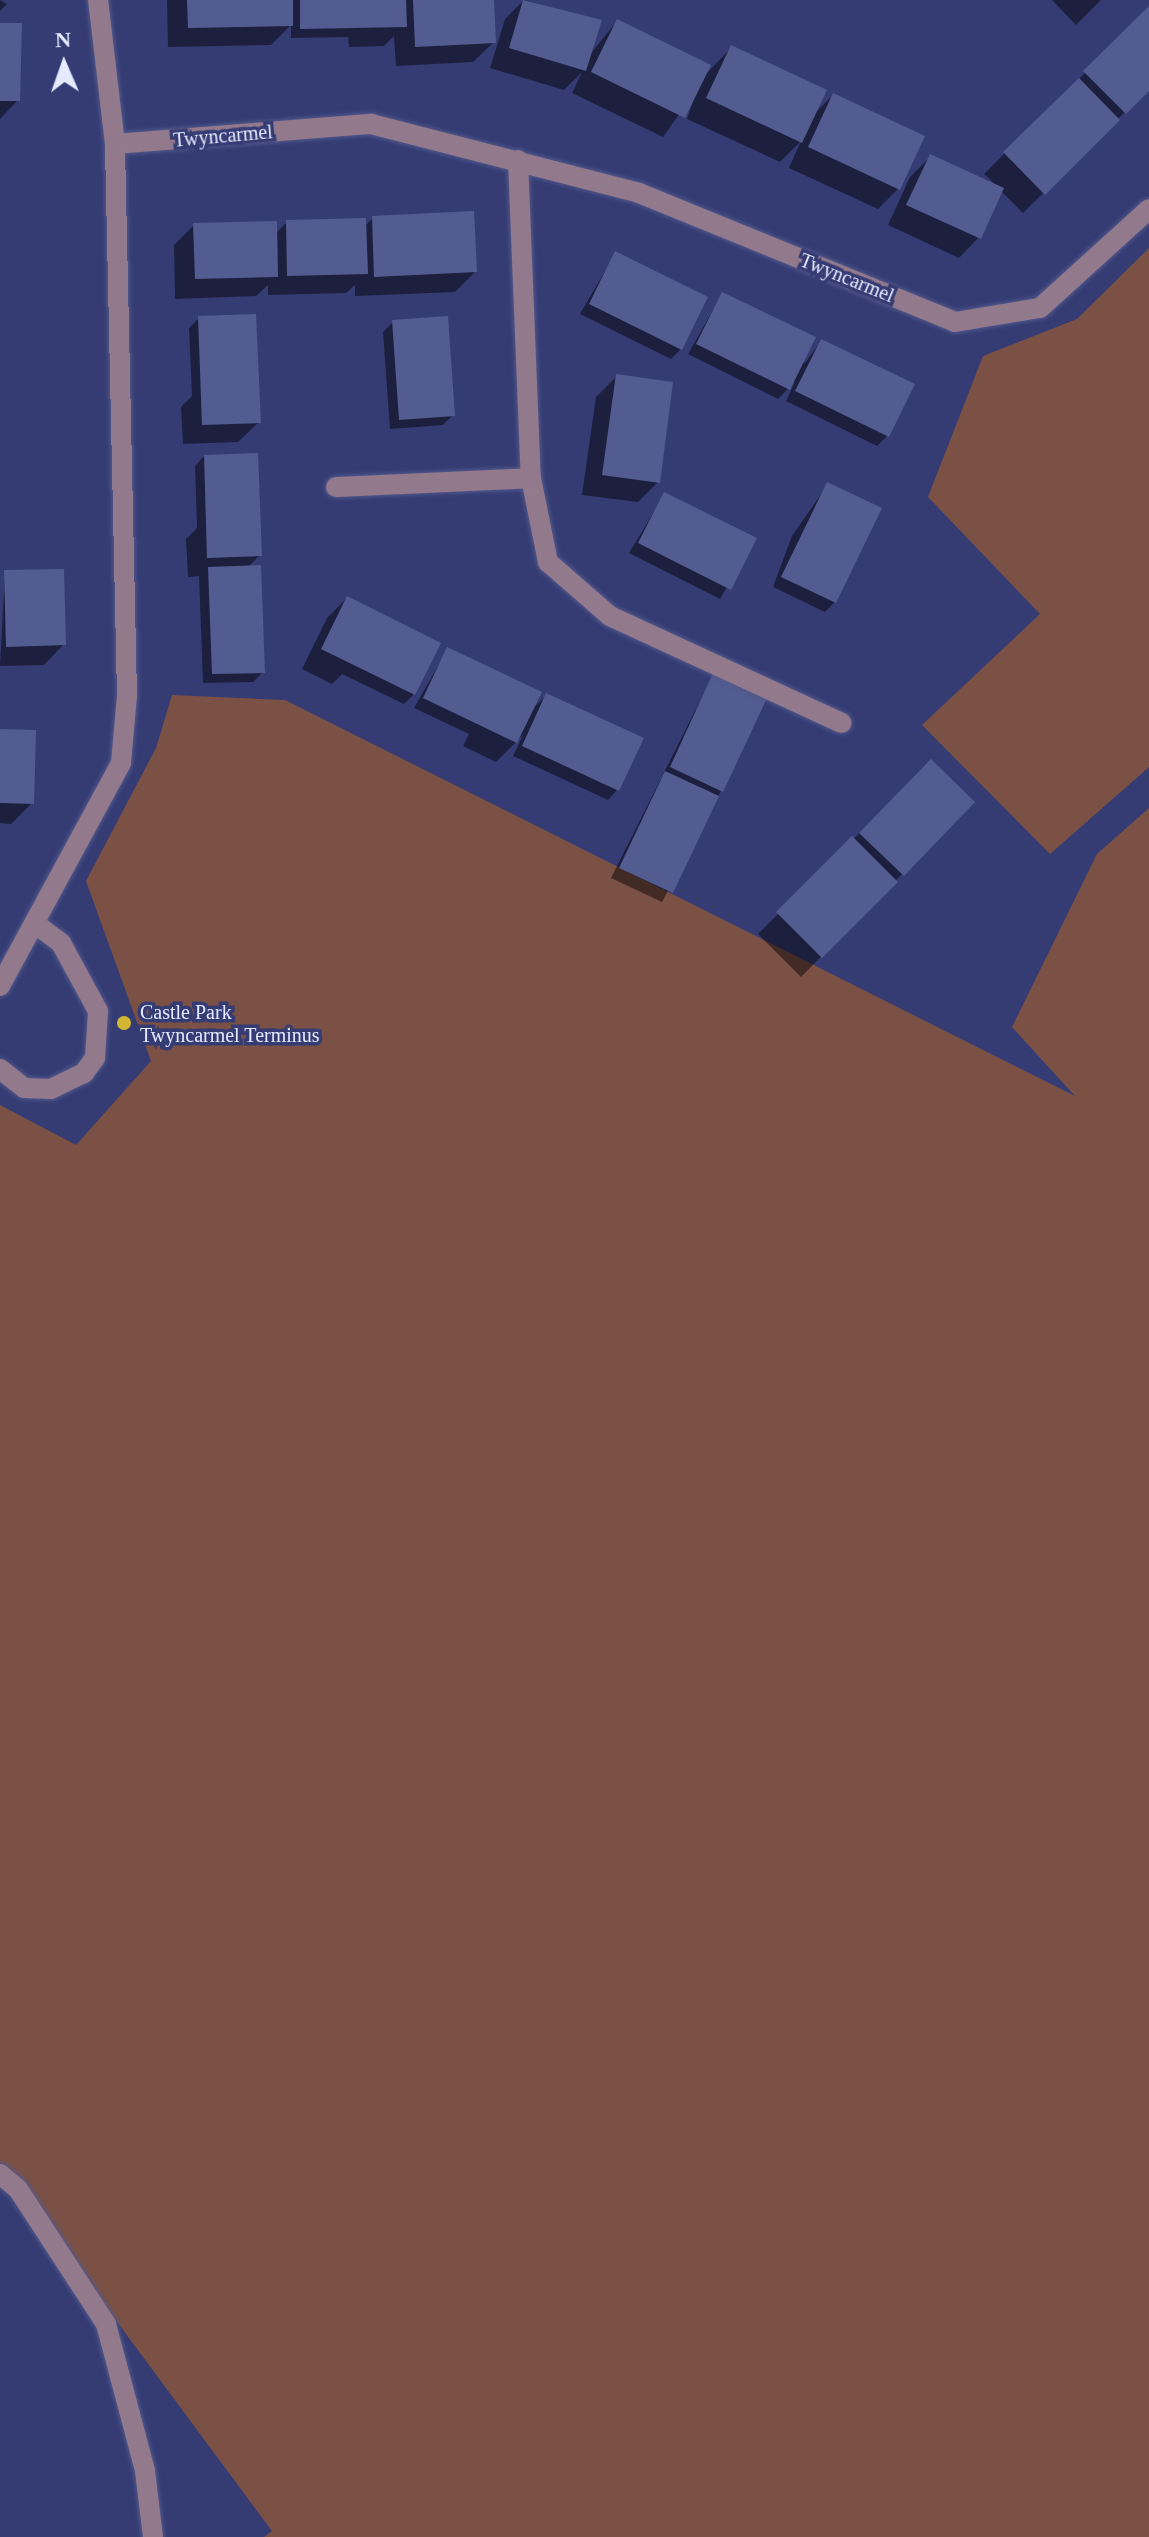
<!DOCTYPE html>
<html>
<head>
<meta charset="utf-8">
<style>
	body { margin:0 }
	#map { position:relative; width:1149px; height:2537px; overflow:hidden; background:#353c74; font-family:"Times New Roman",serif }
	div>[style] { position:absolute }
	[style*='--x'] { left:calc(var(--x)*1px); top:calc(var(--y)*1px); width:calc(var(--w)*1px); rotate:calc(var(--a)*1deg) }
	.green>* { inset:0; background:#7c5145 }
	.shadow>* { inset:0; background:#0007 }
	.building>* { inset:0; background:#535c91 }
	.roads { filter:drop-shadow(0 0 2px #51588a) drop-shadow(0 0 2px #51588a) }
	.minor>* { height:20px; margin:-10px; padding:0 10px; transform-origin:10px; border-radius:10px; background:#93798c }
	.dots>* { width:22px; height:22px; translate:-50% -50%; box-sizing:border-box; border:4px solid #353c74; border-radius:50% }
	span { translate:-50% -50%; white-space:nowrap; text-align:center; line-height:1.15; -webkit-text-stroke:7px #353c74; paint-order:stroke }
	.street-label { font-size:20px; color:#e5eaff }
	.poi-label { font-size:20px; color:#e5eaff }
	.left { translate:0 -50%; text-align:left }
	.north { position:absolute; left:24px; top:24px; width:80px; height:80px; -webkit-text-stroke:6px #353c74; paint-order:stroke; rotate:358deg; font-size:22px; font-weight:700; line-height:32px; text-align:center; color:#e5eaff }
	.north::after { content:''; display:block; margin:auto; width:28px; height:36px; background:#e5eaff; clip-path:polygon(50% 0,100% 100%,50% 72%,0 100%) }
</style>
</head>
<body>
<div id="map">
	<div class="green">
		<div style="clip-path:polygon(1149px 248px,1149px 767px,1050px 854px,922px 725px,1040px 614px,928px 497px,983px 356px,1077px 319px)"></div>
		<div style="clip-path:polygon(172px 695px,285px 700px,1075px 1096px,1012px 1027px,1097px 854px,1149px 808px,1149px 2537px,264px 2537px,272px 2531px,0 2164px,0 1105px,76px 1145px,151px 1061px,86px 881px,156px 748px)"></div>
	</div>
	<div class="shadow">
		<div style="clip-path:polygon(0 0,7px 4px,0 11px)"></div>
		<div style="clip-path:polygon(167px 0,492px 0,494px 42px,473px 62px,396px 66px,394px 36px,384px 46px,349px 47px,348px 37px,291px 38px,291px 25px,271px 45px,168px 47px)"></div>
		<div style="clip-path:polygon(524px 0,599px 21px,592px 52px,617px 21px,706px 74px,731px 48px,812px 116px,833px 95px,898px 189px,878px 209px,789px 168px,801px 141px,780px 162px,687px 119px,697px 89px,663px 137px,572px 93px,582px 72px,564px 90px,490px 68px,505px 19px)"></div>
		<div style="clip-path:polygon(1052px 0,1101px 0,1076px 25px)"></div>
		<div style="clip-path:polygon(1149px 9px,1149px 88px,1023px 213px,1001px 191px,979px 237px,959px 258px,888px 225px,910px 177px,931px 156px,997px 186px,984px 174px)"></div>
		<div style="clip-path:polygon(0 25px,18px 100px,0 119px)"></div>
		<div style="clip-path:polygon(373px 218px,475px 272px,455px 292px,355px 296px,355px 285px,346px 293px,268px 295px,268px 285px,256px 296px,175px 299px,174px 245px,194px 225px,275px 234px,287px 222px,365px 226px)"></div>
		<div style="clip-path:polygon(615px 254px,681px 349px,671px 359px,580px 314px)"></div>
		<div style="clip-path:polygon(722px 294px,805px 363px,821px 341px,887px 436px,877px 446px,786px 401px,795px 382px,778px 399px,688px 354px)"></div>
		<div style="clip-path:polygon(199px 318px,259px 422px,238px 442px,183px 444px,181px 407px,192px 396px,189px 328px)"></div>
		<div style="clip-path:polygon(393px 322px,453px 415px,443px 425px,390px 429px,383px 332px)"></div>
		<div style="clip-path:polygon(617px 376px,658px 482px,638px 502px,582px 495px,596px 397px)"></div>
		<div style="clip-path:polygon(204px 456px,260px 555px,247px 568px,263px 672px,253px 682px,203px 683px,199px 576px,188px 577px,186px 539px,197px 528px,195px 466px)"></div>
		<div style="clip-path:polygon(828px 484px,835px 602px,825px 612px,773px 587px,792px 536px)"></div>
		<div style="clip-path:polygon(665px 494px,755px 539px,720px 599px,629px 553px)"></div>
		<div style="clip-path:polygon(5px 572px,64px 644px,44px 665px,0 666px)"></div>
		<div style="clip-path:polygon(347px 598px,414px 694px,404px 704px,342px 674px,332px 684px,302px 669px,327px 618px)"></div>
		<div style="clip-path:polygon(447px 650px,531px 710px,547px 695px,617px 790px,608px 800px,513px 756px,523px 735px,496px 762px,463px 746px,469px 734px,414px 708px)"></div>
		<div style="clip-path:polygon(713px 675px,721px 791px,662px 902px,611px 878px)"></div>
		<div style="clip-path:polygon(0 731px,32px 803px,11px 824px,0 823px)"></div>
		<div style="clip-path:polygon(931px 762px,973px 802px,801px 977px,758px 934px)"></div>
	</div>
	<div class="building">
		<div style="clip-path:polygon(187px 0,293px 0,293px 26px,188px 28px)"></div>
		<div style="clip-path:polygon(300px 0,406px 0,407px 27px,300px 29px)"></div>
		<div style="clip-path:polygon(413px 0,494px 0,496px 43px,415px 47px)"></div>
		<div style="clip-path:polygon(523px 0,602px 20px,586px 71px,509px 48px)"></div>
		<div style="clip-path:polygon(1149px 6px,1149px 91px,1126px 114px,1083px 71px)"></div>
		<div style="clip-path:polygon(617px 19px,711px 65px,685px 118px,591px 72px)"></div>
		<div style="clip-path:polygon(0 23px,22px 23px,20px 101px,0 101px)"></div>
		<div style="clip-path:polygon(731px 45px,827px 90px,802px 143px,706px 98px)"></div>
		<div style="clip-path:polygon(1079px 78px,1120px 120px,1045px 195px,1003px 152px)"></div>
		<div style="clip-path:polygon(833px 93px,925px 136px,900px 190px,808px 147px)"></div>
		<div style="clip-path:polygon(930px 154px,1004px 188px,981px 239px,906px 205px)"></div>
		<div style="clip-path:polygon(474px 211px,477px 272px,374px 277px,372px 216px)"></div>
		<div style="clip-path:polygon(366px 218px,368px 274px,287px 276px,286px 220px)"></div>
		<div style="clip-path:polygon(277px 221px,278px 277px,195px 279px,193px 223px)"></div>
		<div style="clip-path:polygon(615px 251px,708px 297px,682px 350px,589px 304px)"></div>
		<div style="clip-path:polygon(722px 292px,816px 337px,790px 390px,696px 344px)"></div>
		<div style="clip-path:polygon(256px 314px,261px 423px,202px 425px,198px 316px)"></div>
		<div style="clip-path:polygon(448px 316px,455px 416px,399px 420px,392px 320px)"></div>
		<div style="clip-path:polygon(821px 339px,915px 384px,889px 437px,795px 391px)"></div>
		<div style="clip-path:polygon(616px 374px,673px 382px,660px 483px,602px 475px)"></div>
		<div style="clip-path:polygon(258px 453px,262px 556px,207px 558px,204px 455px)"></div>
		<div style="clip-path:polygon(827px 482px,882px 508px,836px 603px,781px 577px)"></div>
		<div style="clip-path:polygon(664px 492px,757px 538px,731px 590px,638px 543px)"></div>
		<div style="clip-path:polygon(261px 565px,265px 673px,212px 674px,208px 567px)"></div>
		<div style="clip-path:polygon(64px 569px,66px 645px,6px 647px,4px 570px)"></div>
		<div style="clip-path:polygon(347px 596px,441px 643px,415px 695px,321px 649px)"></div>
		<div style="clip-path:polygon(447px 647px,542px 692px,517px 743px,423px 698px)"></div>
		<div style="clip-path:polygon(713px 673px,767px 698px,723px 792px,670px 767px)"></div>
		<div style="clip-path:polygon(546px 693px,644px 738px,619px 791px,522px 746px)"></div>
		<div style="clip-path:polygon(0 729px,36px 730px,34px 804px,0 803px)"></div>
		<div style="clip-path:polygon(931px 759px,975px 802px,904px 876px,859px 833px)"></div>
		<div style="clip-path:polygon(665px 771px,719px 796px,673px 893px,619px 868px)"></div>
		<div style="clip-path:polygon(852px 836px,898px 882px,822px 958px,776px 912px)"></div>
	</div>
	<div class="roads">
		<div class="minor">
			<div style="--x:115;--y:144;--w:257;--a:-4.5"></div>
			<div style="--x:371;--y:124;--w:277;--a:14.4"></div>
			<div style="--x:639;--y:193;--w:341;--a:22.2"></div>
			<div style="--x:955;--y:322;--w:86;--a:-9.4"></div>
			<div style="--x:1040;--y:308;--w:147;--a:-42.2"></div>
			<div style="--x:518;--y:160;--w:318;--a:87.7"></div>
			<div style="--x:531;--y:478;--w:86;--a:78.6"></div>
			<div style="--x:548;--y:562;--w:82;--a:41.1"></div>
			<div style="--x:610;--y:616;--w:255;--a:24.8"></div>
			<div style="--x:336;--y:487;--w:195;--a:-2.6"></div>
			<div style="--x:0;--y:986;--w:254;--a:-61.5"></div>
			<div style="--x:121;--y:763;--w:67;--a:-84.9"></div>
			<div style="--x:127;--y:696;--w:552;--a:-91.25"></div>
			<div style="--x:115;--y:144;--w:145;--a:-96.7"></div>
			<div style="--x:0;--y:1069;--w:31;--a:38"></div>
			<div style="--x:24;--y:1088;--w:27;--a:2"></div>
			<div style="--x:51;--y:1089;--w:37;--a:-26"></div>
			<div style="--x:84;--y:1073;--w:19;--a:-54"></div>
			<div style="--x:95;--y:1058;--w:47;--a:-86.3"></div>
			<div style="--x:98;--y:1011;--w:77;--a:-118.6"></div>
			<div style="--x:61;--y:943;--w:30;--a:-143"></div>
			<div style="--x:0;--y:2174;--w:23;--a:40"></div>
			<div style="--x:18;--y:2189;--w:161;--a:56.9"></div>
			<div style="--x:106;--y:2324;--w:152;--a:75.1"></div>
			<div style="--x:145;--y:2471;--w:66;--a:83.1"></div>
		</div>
	</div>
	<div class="dots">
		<div style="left:124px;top:1023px;background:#d4b635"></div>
	</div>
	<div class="street-label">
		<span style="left:223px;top:136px;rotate:-5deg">Twyncarmel</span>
		<span style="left:847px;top:278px;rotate:22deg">Twyncarmel</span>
	</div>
	<div class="poi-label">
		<span class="left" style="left:140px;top:1024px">Castle Park<br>Twyncarmel Terminus</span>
	</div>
	<div class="north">N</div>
</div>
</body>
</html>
